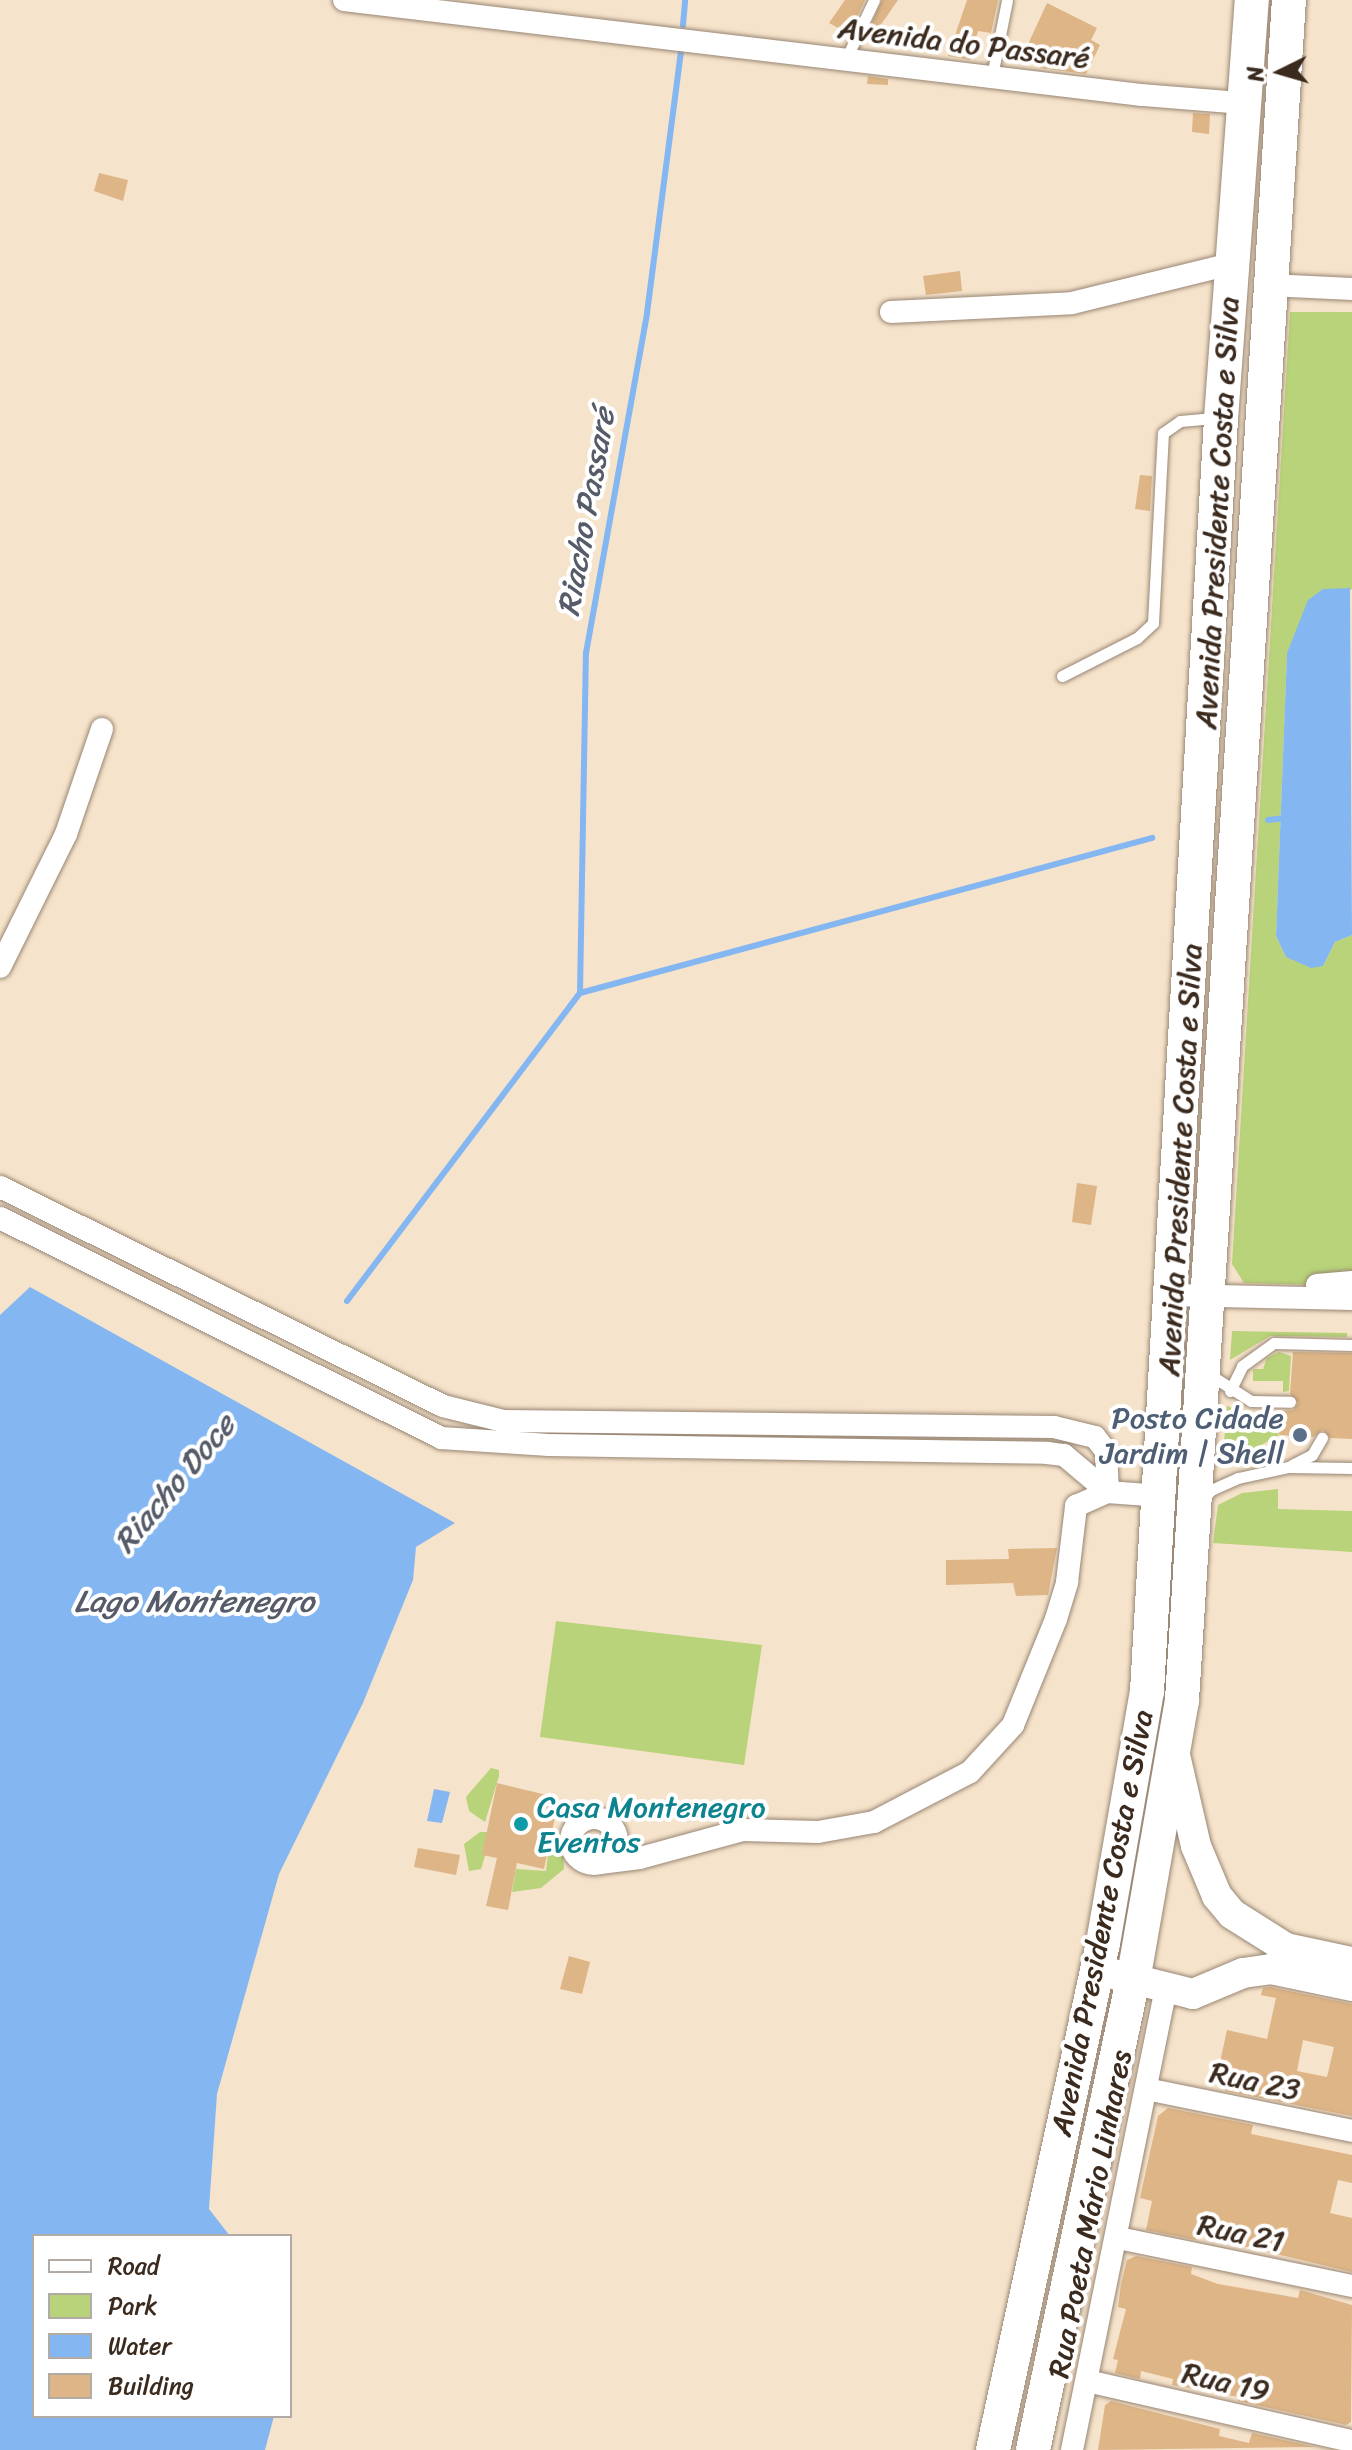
<!DOCTYPE html>
<html>
<head>
<meta charset="utf-8">
<style>
	body { margin:0 }
	#map { position:relative; width:1352px; height:2450px; overflow:hidden; background:#f6e3cb; font-family:Sriracha,sans-serif }
	div>[style] { position:absolute }
	[style*='--x'] { left:calc(var(--x)*1px); top:calc(var(--y)*1px); width:calc(var(--w)*1px); rotate:calc(var(--a)*1deg) }
	.green>* { inset:0; background:#b8d379 }
	.water>* { inset:0; background:#84b7f1 }
	.stream>* { height:6px; margin:-3px; padding:0 3px; transform-origin:3px; border-radius:3px; background:#84b7f1 }
	.building>* { inset:0; background:#deb586 }
	.roads { filter:drop-shadow(0 0 2px #988674) drop-shadow(0 0 2px #988674) }
	.lane>* { height:11px; margin:-5.5px; padding:0 5.5px; transform-origin:5.5px; border-radius:5.5px; background:#fff }
	.street>* { height:22px; margin:-11px; padding:0 11px; transform-origin:11px; border-radius:11px; background:#fff }
	.street>.ring { margin:-11px; padding:0; box-sizing:content-box; background:none; border:22px solid #fff; border-radius:50% }
	.secondary>* { height:30px; margin:-15px; padding:0 15px; transform-origin:15px; border-radius:15px; background:#fff }
	.primary>* { height:34px; margin:-17px; padding:0 17px; transform-origin:17px; border-radius:17px; background:#fff }
	.dots>* { width:22px; height:22px; translate:-50% -50%; box-sizing:border-box; border:4px solid #fff; border-radius:50% }
	span { translate:-50% -50%; white-space:nowrap; text-align:center; line-height:1.15; -webkit-text-stroke:8px #fff; paint-order:stroke }
	.street-label { font-size:30px; color:#3b2a1e }
	.service-label { font-size:30px; color:#4e5e75 }
	.right { translate:-100% -50%; text-align:right }
	.culture-label { font-size:30px; color:#0d838f }
	.left { translate:0 -50%; text-align:left }
	.water-label { font-size:32px; color:#555b68; font-style:italic }
	.legend { position:absolute; left:32px; top:2234px; width:260px; height:184px; box-sizing:border-box; background:#fff; border:2px solid #b1aaa5; margin:0; padding:10px 14px; list-style:none; font-size:24px; color:#3b2a1e }
	.legend li { display:flex; align-items:center; gap:16px; height:40px }
	.legend b { width:40px; border:2px solid #b1aaa5 }
	.north { position:absolute; left:1240px; top:32px; width:80px; height:80px; -webkit-text-stroke:6px #fff; paint-order:stroke; rotate:265deg; font-size:22px; font-weight:700; line-height:32px; text-align:center; color:#3b2a1e }
	.north::after { content:''; display:block; margin:auto; width:28px; height:36px; background:#3b2a1e; clip-path:polygon(50% 0,100% 100%,50% 72%,0 100%) }
</style>
</head>
<body>
<div id="map">
	<div class="green">
		<div style="clip-path:polygon(1290px 312px,1352px 312px,1352px 589px,1305px 616px,1287px 653px,1276px 936px,1286px 957px,1323px 966px,1335px 942px,1352px 935px,1352px 1282px,1325px 1285px,1244px 1283px,1232px 1264px)"></div>
		<div style="clip-path:polygon(1232px 1331px,1347px 1333px,1347px 1337px,1270px 1336px,1230px 1360px)"></div>
		<div style="clip-path:polygon(1279px 1352px,1291px 1356px,1289px 1391px,1283px 1392px,1283px 1381px,1253px 1381px,1253px 1369px,1263px 1369px,1267px 1358px)"></div>
		<div style="clip-path:polygon(1227px 1406px,1271px 1421px,1279px 1435px,1222px 1467px)"></div>
		<div style="clip-path:polygon(1278px 1489px,1278px 1509px,1352px 1511px,1352px 1552px,1213px 1543px,1218px 1505px,1242px 1493px)"></div>
		<div style="clip-path:polygon(556px 1621px,762px 1645px,744px 1765px,540px 1737px)"></div>
		<div style="clip-path:polygon(491px 1768px,499px 1770px,499px 1776px,485px 1822px,469px 1811px,466px 1797px)"></div>
		<div style="clip-path:polygon(480px 1832px,487px 1832px,485px 1856px,481px 1869px,469px 1871px,464px 1844px)"></div>
		<div style="clip-path:polygon(549px 1845px,563px 1850px,564px 1869px,541px 1888px,512px 1892px,516px 1869px,546px 1871px)"></div>
	</div>
	<div class="water">
		<div style="clip-path:polygon(1350px 588px,1352px 935px,1335px 942px,1323px 966px,1311px 968px,1286px 957px,1276px 936px,1287px 653px,1308px 600px,1323px 589px)"></div>
		<div style="clip-path:polygon(30px 1287px,455px 1523px,416px 1547px,413px 1580px,363px 1703px,279px 1874px,217px 2094px,209px 2209px,230px 2236px,34px 2236px,34px 2416px,274px 2416px,265px 2450px,0 2450px,0 1315px)"></div>
		<div style="clip-path:polygon(434px 1789px,450px 1792px,442px 1823px,427px 1821px)"></div>
	</div>
	<div class="stream">
		<div style="--x:683;--y:25;--w:25;--a:-85"></div>
		<div style="--x:1268;--y:820;--w:17;--a:-7"></div>
		<div style="--x:580;--y:993;--w:340;--a:-89"></div>
		<div style="--x:586;--y:653;--w:345;--a:-79.8"></div>
		<div style="--x:647;--y:313;--w:271;--a:-82.6"></div>
		<div style="--x:580;--y:993;--w:593;--a:-15.16"></div>
		<div style="--x:347;--y:1301;--w:386;--a:-52.9"></div>
	</div>
	<div class="building">
		<div style="clip-path:polygon(845px 0,865px 0,849px 34px,829px 23px)"></div>
		<div style="clip-path:polygon(882px 0,898px 0,871px 39px,866px 36px)"></div>
		<div style="clip-path:polygon(967px 0,998px 0,991px 33px,978px 31px,970px 60px,948px 56px)"></div>
		<div style="clip-path:polygon(1047px 3px,1097px 28px,1091px 40px,1100px 45px,1086px 74px,1040px 68px,1042px 63px,1023px 55px)"></div>
		<div style="clip-path:polygon(868px 76px,888px 79px,888px 85px,867px 84px)"></div>
		<div style="clip-path:polygon(1193px 113px,1210px 114px,1209px 134px,1192px 132px)"></div>
		<div style="clip-path:polygon(99px 173px,128px 180px,123px 201px,94px 191px)"></div>
		<div style="clip-path:polygon(960px 271px,962px 291px,926px 295px,923px 276px)"></div>
		<div style="clip-path:polygon(1140px 475px,1152px 476px,1150px 511px,1135px 509px)"></div>
		<div style="clip-path:polygon(1077px 1183px,1097px 1186px,1091px 1225px,1072px 1222px)"></div>
		<div style="clip-path:polygon(1293px 1352px,1352px 1353px,1352px 1439px,1330px 1438px,1323px 1430px,1313px 1437px,1279px 1435px,1281px 1411px,1293px 1410px,1298px 1403px,1290px 1394px)"></div>
		<div style="clip-path:polygon(1057px 1548px,1048px 1595px,1016px 1596px,1013px 1583px,946px 1585px,946px 1560px,1009px 1559px,1008px 1549px)"></div>
		<div style="clip-path:polygon(497px 1783px,559px 1798px,544px 1869px,517px 1863px,508px 1910px,486px 1906px,497px 1858px,482px 1855px)"></div>
		<div style="clip-path:polygon(418px 1848px,460px 1855px,456px 1875px,414px 1867px)"></div>
		<div style="clip-path:polygon(569px 1956px,590px 1962px,582px 1994px,560px 1989px)"></div>
		<div style="clip-path:polygon(evenodd,1270px 1987px,1352px 2004px,1352px 2116px,1225px 2091px,1230px 2064px,1220px 2062px,1227px 2030px,1267px 2039px,1276px 1998px,1261px 1995px,1263px 1988px,1270px 1987px,1303px 2040px,1334px 2047px,1327px 2077px,1297px 2071px,1303px 2040px)"></div>
		<div style="clip-path:polygon(1168px 2108px,1253px 2125px,1251px 2134px,1352px 2155px,1352px 2183px,1338px 2180px,1330px 2213px,1352px 2218px,1352px 2272px,1197px 2235px,1196px 2240px,1146px 2230px,1152px 2201px,1140px 2198px,1158px 2116px)"></div>
		<div style="clip-path:polygon(1136px 2256px,1192px 2267px,1191px 2274px,1218px 2284px,1298px 2298px,1300px 2290px,1352px 2305px,1351px 2422px,1346px 2425px,1238px 2401px,1239px 2397px,1172px 2385px,1173px 2379px,1141px 2371px,1140px 2379px,1115px 2373px,1118px 2360px,1113px 2359px,1126px 2309px,1118px 2307px,1121px 2285px,1127px 2260px)"></div>
		<div style="clip-path:polygon(1111px 2401px,1220px 2429px,1219px 2436px,1249px 2443px,1252px 2433px,1315px 2447px,1098px 2450px,1105px 2405px)"></div>
	</div>
	<div class="roads">
		<div class="lane">
			<div style="--x:846;--y:59;--w:65;--a:-64.6"></div>
			<div style="--x:992;--y:76;--w:77;--a:-78.8"></div>
			<div style="--x:1062;--y:676;--w:84;--a:-26.9"></div>
			<div style="--x:1137;--y:638;--w:22;--a:-43"></div>
			<div style="--x:1153;--y:623;--w:190;--a:-87"></div>
			<div style="--x:1163;--y:433;--w:21;--a:-35"></div>
			<div style="--x:1180;--y:421;--w:37;--a:-5"></div>
			<div style="--x:1207;--y:1373;--w:52;--a:32.5"></div>
			<div style="--x:1251;--y:1401;--w:39;--a:1"></div>
			<div style="--x:1230;--y:1391;--w:28;--a:-64"></div>
			<div style="--x:1242;--y:1366;--w:39;--a:-36"></div>
			<div style="--x:1274;--y:1343;--w:78;--a:1.5"></div>
			<div style="--x:1292;--y:1465;--w:22;--a:-27"></div>
			<div style="--x:1312;--y:1455;--w:20;--a:-60"></div>
			<div style="--x:1202;--y:1500;--w:13;--a:-48"></div>
			<div style="--x:1211;--y:1490;--w:30;--a:-24"></div>
			<div style="--x:1238;--y:1478;--w:51;--a:-12.4"></div>
			<div style="--x:1288;--y:1467;--w:64;--a:0.9"></div>
		</div>
		<div class="street">
			<div style="--x:344;--y:0;--w:804;--a:6.79"></div>
			<div style="--x:1142;--y:95;--w:100;--a:4.6"></div>
			<div style="--x:1269;--y:285;--w:83;--a:2.8"></div>
			<div style="--x:891;--y:312;--w:181;--a:-2.8"></div>
			<div style="--x:1072;--y:303;--w:164;--a:-13.8"></div>
			<div style="--x:0;--y:967;--w:148;--a:-63.6"></div>
			<div style="--x:66;--y:834;--w:111;--a:-71.1"></div>
			<div style="--x:0;--y:1187;--w:494;--a:26.3"></div>
			<div style="--x:443;--y:1406;--w:62;--a:14"></div>
			<div style="--x:503;--y:1421;--w:551;--a:0.62"></div>
			<div style="--x:1054;--y:1427;--w:42;--a:13.7"></div>
			<div style="--x:1095;--y:1437;--w:18;--a:52"></div>
			<div style="--x:1106;--y:1451;--w:41;--a:87.2"></div>
			<div style="--x:0;--y:1218;--w:493;--a:26.5"></div>
			<div style="--x:441;--y:1438;--w:108;--a:3.7"></div>
			<div style="--x:549;--y:1445;--w:498;--a:0.9"></div>
			<div style="--x:1047;--y:1453;--w:17;--a:7"></div>
			<div style="--x:1064;--y:1455;--w:57;--a:40.1"></div>
			<div style="--x:1317;--y:1285;--w:35;--a:-5"></div>
			<div style="--x:1173;--y:1295;--w:179;--a:1.3"></div>
			<div class="ring" style="left:571px;top:1818px;width:24px;height:24px"></div>
			<div style="--x:600;--y:1863;--w:40;--a:-7.1"></div>
			<div style="--x:640;--y:1858;--w:107;--a:-15.2"></div>
			<div style="--x:743;--y:1830;--w:75;--a:1.5"></div>
			<div style="--x:818;--y:1832;--w:57;--a:-10.1"></div>
			<div style="--x:874;--y:1822;--w:108;--a:-27.5"></div>
			<div style="--x:970;--y:1772;--w:64;--a:-47.5"></div>
			<div style="--x:1013;--y:1725;--w:114;--a:-67.9"></div>
			<div style="--x:1056;--y:1619;--w:39;--a:-73"></div>
			<div style="--x:1067;--y:1582;--w:77;--a:-83.2"></div>
			<div style="--x:1076;--y:1506;--w:35;--a:-24"></div>
			<div style="--x:1108;--y:1492;--w:53;--a:4.3"></div>
			<div style="--x:1146;--y:2089;--w:210;--a:11.5"></div>
			<div style="--x:1118;--y:2238;--w:239;--a:11.6"></div>
			<div style="--x:1087;--y:2381;--w:272;--a:12.8"></div>
			<div style="--x:1072;--y:2450;--w:470;--a:-78.5"></div>
		</div>
		<div class="secondary">
			<div style="--x:1175;--y:1755;--w:93;--a:77"></div>
			<div style="--x:1196;--y:1846;--w:54;--a:67.2"></div>
			<div style="--x:1217;--y:1896;--w:23;--a:50"></div>
			<div style="--x:1232;--y:1914;--w:64;--a:32.2"></div>
			<div style="--x:1286;--y:1948;--w:67;--a:12"></div>
			<div style="--x:1097;--y:1970;--w:99;--a:14"></div>
			<div style="--x:1193;--y:1994;--w:54;--a:-22.8"></div>
			<div style="--x:1243;--y:1973;--w:28;--a:-8"></div>
			<div style="--x:1271;--y:1969;--w:83;--a:11.9"></div>
		</div>
		<div class="primary">
			<div style="--x:993;--y:2450;--w:519;--a:-77.76"></div>
			<div style="--x:1103;--y:1943;--w:256;--a:-80.1"></div>
			<div style="--x:1147;--y:1691;--w:1274;--a:-86.67"></div>
			<div style="--x:1221;--y:419;--w:420;--a:-85.8"></div>
			<div style="--x:1033;--y:2450;--w:480;--a:-78"></div>
			<div style="--x:1133;--y:1981;--w:285;--a:-80.1"></div>
			<div style="--x:1182;--y:1700;--w:1703;--a:-86.4"></div>
		</div>
	</div>
	<div class="dots">
		<div style="left:1300px;top:1435px;background:#5c6f8a"></div>
		<div style="left:521px;top:1824px;background:#0f9aa8"></div>
	</div>
	<div class="street-label">
		<span style="left:964px;top:43px;rotate:7deg">Avenida do Passaré</span>
		<span style="left:1217px;top:513px;rotate:-87deg">Avenida Presidente Costa e Silva</span>
		<span style="left:1180px;top:1160px;rotate:-87deg">Avenida Presidente Costa e Silva</span>
		<span style="left:1102px;top:1923px;rotate:-79deg">Avenida Presidente Costa e Silva</span>
		<span style="left:1255px;top:2081px;rotate:12deg">Rua 23</span>
		<span style="left:1090px;top:2214px;rotate:-79deg">Rua Poeta Mário Linhares</span>
		<span style="left:1241px;top:2233px;rotate:12deg">Rua 21</span>
		<span style="left:1226px;top:2382px;rotate:13deg">Rua 19</span>
	</div>
	<div class="service-label">
		<span class="right" style="left:1284px;top:1435px">Posto Cidade<br>Jardim | Shell</span>
	</div>
	<div class="culture-label">
		<span class="left" style="left:537px;top:1824px">Casa Montenegro<br>Eventos</span>
	</div>
	<div class="water-label">
		<span style="left:587px;top:512px;rotate:-80deg">Riacho Passaré</span>
		<span style="left:175px;top:1484px;rotate:-50deg">Riacho Doce</span>
		<span style="left:194px;top:1602px">Lago Montenegro</span>
	</div>
	<ul class="legend">
	<li><b style="height:10px;background:#fff"></b>Road</li>
	<li><b style="height:22px;background:#b8d379"></b>Park</li>
	<li><b style="height:22px;background:#84b7f1"></b>Water</li>
	<li><b style="height:22px;background:#deb586"></b>Building</li>
	</ul>
	<div class="north">N</div>
</div>
</body>
</html>
